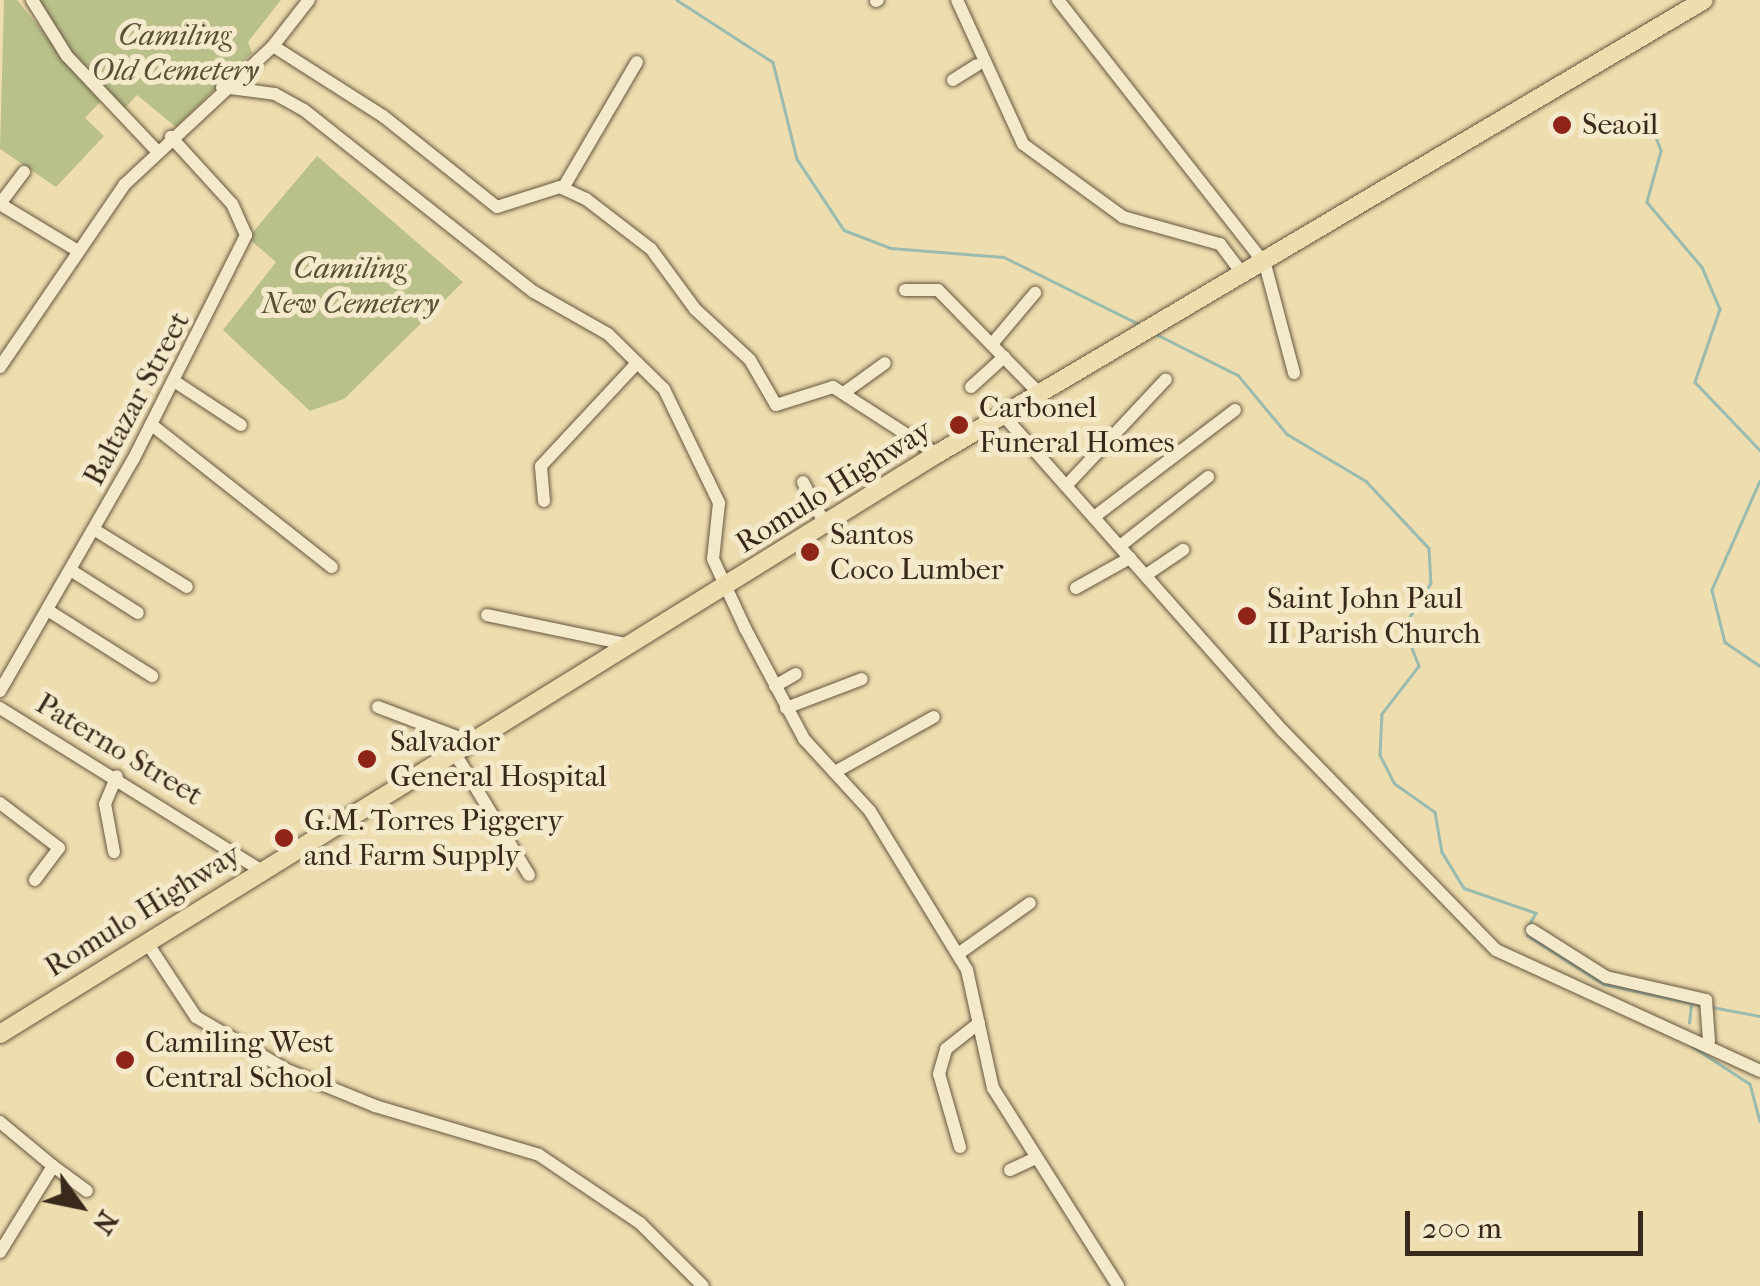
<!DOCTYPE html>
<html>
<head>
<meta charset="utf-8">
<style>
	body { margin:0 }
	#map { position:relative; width:1760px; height:1286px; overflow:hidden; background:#eeddae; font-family:"IM FELL French Canon",serif }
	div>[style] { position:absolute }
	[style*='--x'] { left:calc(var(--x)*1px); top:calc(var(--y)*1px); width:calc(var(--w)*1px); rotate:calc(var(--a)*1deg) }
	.green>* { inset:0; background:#b9c08a }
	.stream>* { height:2.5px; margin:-1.25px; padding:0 1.25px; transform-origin:1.25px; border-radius:1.25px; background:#9abbaf }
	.roads { filter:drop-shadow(0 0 2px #665640) drop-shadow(0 0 2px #665640) }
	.minor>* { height:12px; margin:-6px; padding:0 6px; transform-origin:6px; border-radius:6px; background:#f4e9ca }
	.highway>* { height:18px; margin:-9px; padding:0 9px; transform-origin:9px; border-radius:9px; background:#eeddae }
	.dots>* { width:28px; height:28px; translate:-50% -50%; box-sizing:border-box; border:5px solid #f4e9ca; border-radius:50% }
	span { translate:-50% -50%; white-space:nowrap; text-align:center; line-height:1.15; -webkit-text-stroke:10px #f4e9ca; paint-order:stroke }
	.park-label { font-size:30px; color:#594f37; font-style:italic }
	.poi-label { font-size:30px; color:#39291b }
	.left { translate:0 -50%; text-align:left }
	.street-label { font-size:30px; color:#39291b }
	.north { position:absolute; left:30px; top:1156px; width:100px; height:100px; -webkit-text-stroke:8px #f4e9ca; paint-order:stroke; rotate:123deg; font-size:28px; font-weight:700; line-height:40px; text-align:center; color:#39291b }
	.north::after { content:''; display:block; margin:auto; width:35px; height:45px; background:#39291b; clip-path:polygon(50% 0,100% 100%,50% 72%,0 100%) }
	.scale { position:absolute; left:1405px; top:1211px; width:238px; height:45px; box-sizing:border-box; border:5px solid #39291b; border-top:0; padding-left:12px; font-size:30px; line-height:35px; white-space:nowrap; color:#39291b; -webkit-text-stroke:8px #f4e9ca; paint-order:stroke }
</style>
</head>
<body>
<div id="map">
	<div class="green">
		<div style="clip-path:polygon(4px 0,17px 0,100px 102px,85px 118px,104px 136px,56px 187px,0 149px)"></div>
		<div style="clip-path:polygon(37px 0,281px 0,248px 42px,252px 53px,176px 127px,137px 95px,124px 109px,69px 55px)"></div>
		<div style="clip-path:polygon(317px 156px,463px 282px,344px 399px,310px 411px,223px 330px,276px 262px,248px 238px)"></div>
	</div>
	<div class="stream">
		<div style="--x:677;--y:0;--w:114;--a:32.9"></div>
		<div style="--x:773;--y:62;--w:100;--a:76.1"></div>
		<div style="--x:797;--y:159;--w:85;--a:56.5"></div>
		<div style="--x:844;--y:230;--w:50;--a:21"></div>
		<div style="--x:891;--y:248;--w:113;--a:4.6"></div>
		<div style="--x:1004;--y:257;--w:151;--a:26.4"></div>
		<div style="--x:1649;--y:119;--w:34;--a:69"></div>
		<div style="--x:1661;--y:151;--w:53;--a:105.4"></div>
		<div style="--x:1647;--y:202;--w:85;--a:49.8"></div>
		<div style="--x:1702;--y:267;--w:46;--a:66.8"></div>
		<div style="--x:1720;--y:309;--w:77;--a:108.9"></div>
		<div style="--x:1695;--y:382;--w:94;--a:46.3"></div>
		<div style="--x:1154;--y:333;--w:94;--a:26.6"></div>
		<div style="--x:1238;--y:375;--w:77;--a:50.3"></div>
		<div style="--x:1287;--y:434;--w:92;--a:30.7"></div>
		<div style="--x:1366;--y:481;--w:92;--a:46.8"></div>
		<div style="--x:1429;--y:548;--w:35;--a:87"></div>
		<div style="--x:1431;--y:583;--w:52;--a:121.5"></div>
		<div style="--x:1404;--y:627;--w:42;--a:69"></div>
		<div style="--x:1419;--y:666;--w:61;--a:127.6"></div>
		<div style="--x:1382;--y:714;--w:41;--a:92.8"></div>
		<div style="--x:1380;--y:755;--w:31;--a:63"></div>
		<div style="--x:1394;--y:783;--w:50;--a:35.3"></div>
		<div style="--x:1435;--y:812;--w:41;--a:80.1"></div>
		<div style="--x:1442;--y:852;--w:42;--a:58.6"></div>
		<div style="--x:1464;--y:888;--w:76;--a:19.1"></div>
		<div style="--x:1536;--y:913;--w:16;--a:120"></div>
		<div style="--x:1760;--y:481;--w:119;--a:113.8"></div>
		<div style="--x:1712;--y:590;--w:54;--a:76"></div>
		<div style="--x:1725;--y:642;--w:42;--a:34.4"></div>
		<div style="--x:1527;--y:935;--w:91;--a:32.5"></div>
		<div style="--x:1604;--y:984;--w:98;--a:12.3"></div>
		<div style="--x:1712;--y:1007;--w:49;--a:10.6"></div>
		<div style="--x:1689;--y:1023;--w:18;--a:-84"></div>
		<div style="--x:1692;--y:1046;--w:69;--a:33.2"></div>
		<div style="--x:1750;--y:1084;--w:38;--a:75"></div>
	</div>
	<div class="roads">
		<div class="minor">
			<div style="--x:32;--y:0;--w:66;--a:58"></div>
			<div style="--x:67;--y:56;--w:129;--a:46.6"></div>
			<div style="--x:957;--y:0;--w:158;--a:65.4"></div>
			<div style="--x:1023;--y:144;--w:124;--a:36.1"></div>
			<div style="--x:1123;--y:217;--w:101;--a:15.6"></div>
			<div style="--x:1220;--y:244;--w:40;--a:53"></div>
			<div style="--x:1058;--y:0;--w:335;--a:51.9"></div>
			<div style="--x:1265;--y:264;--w:113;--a:75.1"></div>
			<div style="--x:876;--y:1;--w:2;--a:-27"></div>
			<div style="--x:273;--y:46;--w:130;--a:32.5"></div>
			<div style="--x:383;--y:116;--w:146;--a:38.6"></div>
			<div style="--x:497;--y:207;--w:66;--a:-17.6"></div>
			<div style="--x:560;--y:187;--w:29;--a:25"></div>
			<div style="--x:586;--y:199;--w:82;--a:37.6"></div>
			<div style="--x:651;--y:249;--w:74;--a:53.7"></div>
			<div style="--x:695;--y:309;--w:75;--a:42.8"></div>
			<div style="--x:750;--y:360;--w:52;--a:60"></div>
			<div style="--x:776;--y:405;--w:60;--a:-17.5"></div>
			<div style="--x:833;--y:387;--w:124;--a:32.8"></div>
			<div style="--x:953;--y:80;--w:28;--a:-32"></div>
			<div style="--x:222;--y:87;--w:53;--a:7.5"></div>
			<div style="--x:275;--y:94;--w:33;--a:29"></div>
			<div style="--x:304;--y:110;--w:293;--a:38.4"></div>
			<div style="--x:534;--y:292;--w:85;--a:29.6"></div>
			<div style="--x:608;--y:334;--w:78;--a:44.5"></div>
			<div style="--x:664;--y:389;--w:127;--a:64.2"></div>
			<div style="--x:719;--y:503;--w:56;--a:96.1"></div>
			<div style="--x:713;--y:559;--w:76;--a:65.1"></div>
			<div style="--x:745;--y:628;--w:126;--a:62"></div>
			<div style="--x:804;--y:739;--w:98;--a:47.5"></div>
			<div style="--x:870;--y:811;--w:186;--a:58.6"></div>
			<div style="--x:967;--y:970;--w:121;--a:77.6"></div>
			<div style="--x:993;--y:1088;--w:234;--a:57.7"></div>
			<div style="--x:24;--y:172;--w:40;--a:127"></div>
			<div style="--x:0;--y:204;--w:87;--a:31"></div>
			<div style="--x:563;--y:188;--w:146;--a:-59.6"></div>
			<div style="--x:905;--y:290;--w:33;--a:0"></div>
			<div style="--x:938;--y:290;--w:147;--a:45.6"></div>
			<div style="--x:992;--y:344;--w:67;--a:-49.9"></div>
			<div style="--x:0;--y:367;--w:220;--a:-55.7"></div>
			<div style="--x:124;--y:185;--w:204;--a:-43"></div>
			<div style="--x:273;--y:46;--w:58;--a:-52"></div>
			<div style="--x:174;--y:381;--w:80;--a:33.3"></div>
			<div style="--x:971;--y:387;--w:45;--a:-42.3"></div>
			<div style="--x:845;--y:392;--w:49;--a:-35.9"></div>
			<div style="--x:1004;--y:416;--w:421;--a:48.5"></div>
			<div style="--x:1283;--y:731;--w:305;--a:45.8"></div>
			<div style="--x:1496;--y:950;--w:290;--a:24.6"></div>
			<div style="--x:152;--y:425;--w:229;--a:38.3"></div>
			<div style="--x:803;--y:482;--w:47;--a:62.4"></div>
			<div style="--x:1066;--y:486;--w:146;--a:-46.9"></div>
			<div style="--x:544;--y:501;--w:35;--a:-95"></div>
			<div style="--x:541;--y:466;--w:141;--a:-47"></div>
			<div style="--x:1094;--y:517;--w:177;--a:-37.2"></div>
			<div style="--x:95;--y:530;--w:108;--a:31.8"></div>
			<div style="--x:1120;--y:546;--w:112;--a:-38.1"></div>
			<div style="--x:72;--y:571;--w:78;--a:32.5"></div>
			<div style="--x:1146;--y:575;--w:45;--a:-34"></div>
			<div style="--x:1076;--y:588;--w:62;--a:-29.1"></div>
			<div style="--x:49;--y:611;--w:122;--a:32.3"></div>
			<div style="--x:487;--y:615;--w:146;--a:11.8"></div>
			<div style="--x:775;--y:686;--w:24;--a:-30"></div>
			<div style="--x:0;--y:691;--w:267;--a:-60.1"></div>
			<div style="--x:133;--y:460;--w:252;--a:-63.3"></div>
			<div style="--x:246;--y:235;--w:34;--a:-114"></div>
			<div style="--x:232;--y:204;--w:91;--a:-132.3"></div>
			<div style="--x:378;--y:707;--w:98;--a:20.8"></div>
			<div style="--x:0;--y:708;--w:306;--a:31.9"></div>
			<div style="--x:786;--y:708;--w:81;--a:-20.9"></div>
			<div style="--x:454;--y:752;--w:144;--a:58.6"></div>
			<div style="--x:835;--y:772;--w:113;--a:-29.1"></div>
			<div style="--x:0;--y:803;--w:74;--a:37.3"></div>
			<div style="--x:59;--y:848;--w:40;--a:127"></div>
			<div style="--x:114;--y:852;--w:49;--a:-100.6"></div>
			<div style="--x:105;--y:804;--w:30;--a:-67"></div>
			<div style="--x:1532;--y:930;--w:88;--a:32.4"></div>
			<div style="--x:1606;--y:977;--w:103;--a:13"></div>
			<div style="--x:1706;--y:1000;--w:41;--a:85.8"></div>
			<div style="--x:146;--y:941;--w:91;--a:56.7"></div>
			<div style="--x:196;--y:1017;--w:105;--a:30.2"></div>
			<div style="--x:287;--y:1070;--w:95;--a:22.2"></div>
			<div style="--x:375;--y:1106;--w:171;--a:16.6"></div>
			<div style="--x:539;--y:1155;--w:122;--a:34"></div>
			<div style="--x:640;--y:1223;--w:89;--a:45"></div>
			<div style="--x:958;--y:954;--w:88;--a:-35.3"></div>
			<div style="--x:0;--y:1122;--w:69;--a:39.7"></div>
			<div style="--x:53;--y:1166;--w:101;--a:121.6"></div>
			<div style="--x:960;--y:1147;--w:76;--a:-106"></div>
			<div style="--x:939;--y:1074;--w:26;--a:-74"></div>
			<div style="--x:946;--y:1049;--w:42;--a:-38.2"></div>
			<div style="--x:53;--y:1166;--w:42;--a:36.3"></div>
			<div style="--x:1010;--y:1170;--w:29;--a:-25"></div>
		</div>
		<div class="highway">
			<div style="--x:0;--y:1034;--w:1102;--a:-31.76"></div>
			<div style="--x:937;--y:454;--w:891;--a:-30.62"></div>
		</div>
	</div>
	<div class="dots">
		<div style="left:1562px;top:125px;background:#8f2418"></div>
		<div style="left:959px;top:425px;background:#8f2418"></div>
		<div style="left:810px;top:552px;background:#8f2418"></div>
		<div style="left:1247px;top:616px;background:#8f2418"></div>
		<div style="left:367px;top:759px;background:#8f2418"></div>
		<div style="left:284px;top:838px;background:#8f2418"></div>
		<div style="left:125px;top:1060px;background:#8f2418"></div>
	</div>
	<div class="park-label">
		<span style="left:175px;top:53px">Camiling<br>Old Cemetery</span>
		<span style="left:350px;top:286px">Camiling<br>New Cemetery</span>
	</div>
	<div class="poi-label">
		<span class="left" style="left:1582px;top:125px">Seaoil</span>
		<span class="left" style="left:979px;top:425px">Carbonel<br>Funeral Homes</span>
		<span class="left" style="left:830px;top:552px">Santos<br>Coco Lumber</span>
		<span class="left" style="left:1267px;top:616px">Saint John Paul<br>II Parish Church</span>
		<span class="left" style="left:390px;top:759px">Salvador<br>General Hospital</span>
		<span class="left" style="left:304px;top:838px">G.M. Torres Piggery<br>and Farm Supply</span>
		<span class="left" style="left:145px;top:1060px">Camiling West<br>Central School</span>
	</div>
	<div class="street-label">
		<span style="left:137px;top:399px;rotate:-62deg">Baltazar Street</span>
		<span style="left:834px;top:487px;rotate:-32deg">Romulo Highway</span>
		<span style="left:119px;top:750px;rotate:31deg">Paterno Street</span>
		<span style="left:143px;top:911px;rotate:-32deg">Romulo Highway</span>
	</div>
	<div class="north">N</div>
	<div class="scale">200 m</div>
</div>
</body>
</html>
